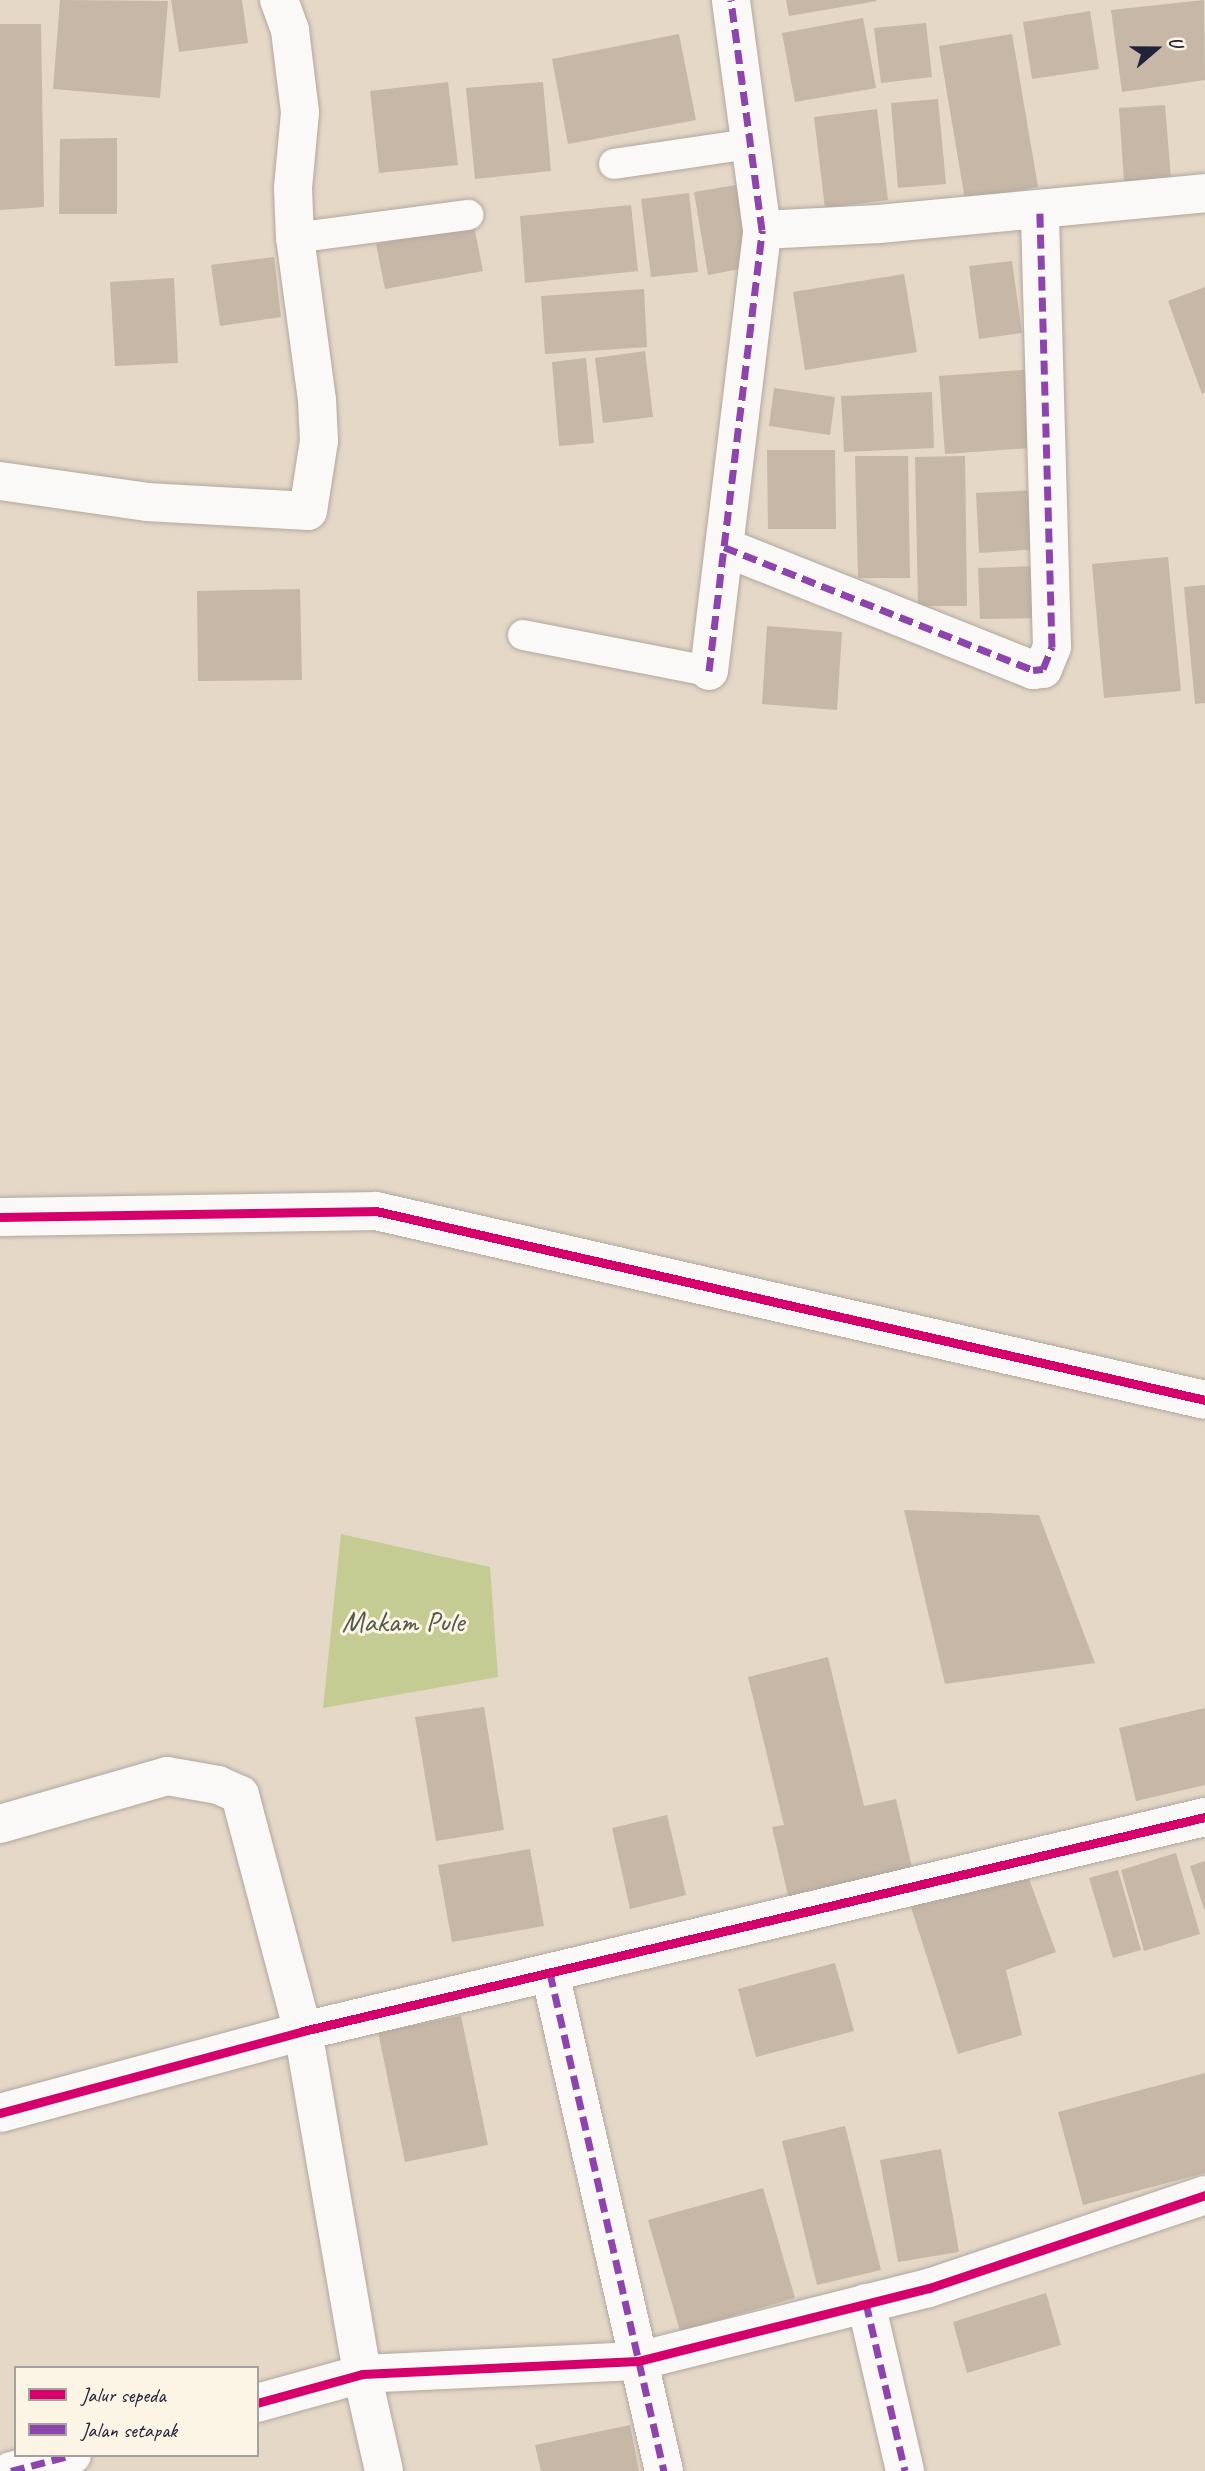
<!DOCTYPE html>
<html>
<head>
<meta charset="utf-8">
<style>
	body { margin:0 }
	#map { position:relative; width:1205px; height:2471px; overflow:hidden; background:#e5d8c7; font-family:Caveat,sans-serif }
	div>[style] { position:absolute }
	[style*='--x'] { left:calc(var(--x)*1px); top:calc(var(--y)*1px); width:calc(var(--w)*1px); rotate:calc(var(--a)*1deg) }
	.green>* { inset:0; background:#c5cc93 }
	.building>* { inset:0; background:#c6b7a7 }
	.roads { filter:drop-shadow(0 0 2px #b0a89f) drop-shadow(0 0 2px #b0a89f) }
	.lane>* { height:30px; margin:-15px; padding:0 15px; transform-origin:15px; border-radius:15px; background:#fbf9f7 }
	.street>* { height:38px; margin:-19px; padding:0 19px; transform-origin:19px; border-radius:19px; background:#fbf9f7 }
	.quiet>* { height:7px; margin-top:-3.5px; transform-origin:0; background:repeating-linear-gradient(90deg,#8e44ad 0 14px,transparent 0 21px) }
	.cycleway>* { height:9px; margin:-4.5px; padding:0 4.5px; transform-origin:4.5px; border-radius:4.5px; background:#d6006c }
	span { translate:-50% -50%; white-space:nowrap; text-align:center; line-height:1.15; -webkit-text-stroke:6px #fcf5e5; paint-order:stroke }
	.park-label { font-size:30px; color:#525a4b }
	.legend { position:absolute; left:14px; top:2366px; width:245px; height:91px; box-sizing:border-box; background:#fcf5e5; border:2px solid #a5a1a1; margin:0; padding:9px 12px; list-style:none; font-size:21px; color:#22223b }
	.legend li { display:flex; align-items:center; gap:14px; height:35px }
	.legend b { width:35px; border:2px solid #a5a1a1 }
	.north { position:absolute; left:1121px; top:14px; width:70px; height:70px; -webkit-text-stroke:5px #fcf5e5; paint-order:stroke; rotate:70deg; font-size:19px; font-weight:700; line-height:28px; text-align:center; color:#22223b }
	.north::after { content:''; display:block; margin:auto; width:24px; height:32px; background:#22223b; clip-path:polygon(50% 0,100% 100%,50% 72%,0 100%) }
</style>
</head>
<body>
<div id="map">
	<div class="green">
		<div style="clip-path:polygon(341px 1534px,490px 1567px,498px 1677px,323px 1708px)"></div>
	</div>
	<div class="building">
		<div style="clip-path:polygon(60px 0,168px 1px,160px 98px,53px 89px)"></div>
		<div style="clip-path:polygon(171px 0,242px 0,248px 43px,179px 52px)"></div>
		<div style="clip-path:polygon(786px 0,876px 0,877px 1px,789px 16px)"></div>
		<div style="clip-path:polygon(1204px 0,1205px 80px,1122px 92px,1111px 10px)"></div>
		<div style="clip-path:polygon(1090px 11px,1099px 69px,1032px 79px,1023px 22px)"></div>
		<div style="clip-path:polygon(863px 18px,876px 88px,795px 102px,782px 33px)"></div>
		<div style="clip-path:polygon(926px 23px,932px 77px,881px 83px,874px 28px)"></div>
		<div style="clip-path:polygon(0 24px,41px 24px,44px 207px,0 210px)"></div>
		<div style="clip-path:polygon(679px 34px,696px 120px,568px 144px,552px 59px)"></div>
		<div style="clip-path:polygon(1012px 34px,1038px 187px,965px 200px,939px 46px)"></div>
		<div style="clip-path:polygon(448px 82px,458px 165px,379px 173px,370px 91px)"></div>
		<div style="clip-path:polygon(543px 82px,551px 171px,475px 179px,466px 88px)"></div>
		<div style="clip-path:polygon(938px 99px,946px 184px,898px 188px,891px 103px)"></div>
		<div style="clip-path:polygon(1165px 105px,1171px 179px,1124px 182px,1119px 108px)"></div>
		<div style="clip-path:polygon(877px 109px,888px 200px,825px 208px,814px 117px)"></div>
		<div style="clip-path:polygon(117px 138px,117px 214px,59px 214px,60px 139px)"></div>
		<div style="clip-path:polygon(742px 184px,756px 266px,708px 275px,694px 192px)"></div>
		<div style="clip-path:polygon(689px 193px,698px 272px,651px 277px,641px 199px)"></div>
		<div style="clip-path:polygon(631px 205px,638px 271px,525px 283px,520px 216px)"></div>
		<div style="clip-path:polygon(474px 226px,483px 271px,385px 289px,376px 244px)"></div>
		<div style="clip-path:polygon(274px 257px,281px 317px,220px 326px,211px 265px)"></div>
		<div style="clip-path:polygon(1012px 261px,1022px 333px,979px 339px,969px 266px)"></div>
		<div style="clip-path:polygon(904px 274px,917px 352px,805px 370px,793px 292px)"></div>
		<div style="clip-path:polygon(174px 278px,178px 363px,115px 366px,110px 282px)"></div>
		<div style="clip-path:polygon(1205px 287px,1205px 392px,1202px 394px,1168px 301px)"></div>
		<div style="clip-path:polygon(644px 289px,647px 347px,545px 354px,541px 296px)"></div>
		<div style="clip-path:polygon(645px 351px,653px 417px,603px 423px,595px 358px)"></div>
		<div style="clip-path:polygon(586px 358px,594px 443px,559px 446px,552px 362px)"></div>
		<div style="clip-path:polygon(1037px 369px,1044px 447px,945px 454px,939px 376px)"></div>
		<div style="clip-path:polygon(774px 388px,835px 397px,830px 435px,769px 426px)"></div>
		<div style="clip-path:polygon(932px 392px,934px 448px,844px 452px,841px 396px)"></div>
		<div style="clip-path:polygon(767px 450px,835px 450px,836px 529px,768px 529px)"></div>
		<div style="clip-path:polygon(855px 456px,908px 456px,910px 578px,858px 578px)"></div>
		<div style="clip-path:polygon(965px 456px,967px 606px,918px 606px,915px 457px)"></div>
		<div style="clip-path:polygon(1036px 490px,1040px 549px,979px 553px,976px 493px)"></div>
		<div style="clip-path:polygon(1168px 557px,1181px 691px,1104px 698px,1092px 564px)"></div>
		<div style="clip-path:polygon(1039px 566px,1041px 618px,980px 619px,978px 568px)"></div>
		<div style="clip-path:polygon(1205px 585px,1205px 703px,1195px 704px,1184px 587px)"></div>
		<div style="clip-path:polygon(300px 589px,302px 680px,198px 681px,197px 591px)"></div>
		<div style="clip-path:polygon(767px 626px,842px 632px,837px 710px,762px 704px)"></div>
		<div style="clip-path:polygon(904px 1510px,1039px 1515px,1095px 1663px,945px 1684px)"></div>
		<div style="clip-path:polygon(828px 1657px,864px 1806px,896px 1799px,914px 1876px,790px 1904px,772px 1827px,784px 1825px,748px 1677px)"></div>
		<div style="clip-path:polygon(484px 1707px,504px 1830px,436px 1841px,415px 1717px)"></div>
		<div style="clip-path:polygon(1205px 1708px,1205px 1785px,1136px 1801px,1119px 1728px)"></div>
		<div style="clip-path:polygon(667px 1815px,686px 1895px,630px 1909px,612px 1828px)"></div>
		<div style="clip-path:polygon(530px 1849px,544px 1926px,452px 1942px,438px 1865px)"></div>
		<div style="clip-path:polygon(1176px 1853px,1200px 1934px,1144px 1951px,1121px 1870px)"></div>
		<div style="clip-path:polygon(1205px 1861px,1205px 1909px,1204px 1909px,1190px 1866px)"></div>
		<div style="clip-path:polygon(1118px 1870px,1141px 1950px,1113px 1958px,1089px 1878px)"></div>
		<div style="clip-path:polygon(1029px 1879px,1056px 1952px,1006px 1970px,1022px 2035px,958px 2054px,910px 1904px)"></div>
		<div style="clip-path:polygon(835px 1963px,854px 2031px,756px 2057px,738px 1989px)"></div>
		<div style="clip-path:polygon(461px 2016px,488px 2145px,405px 2162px,378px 2032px)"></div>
		<div style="clip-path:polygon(1205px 2073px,1205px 2173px,1083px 2205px,1058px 2112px)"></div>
		<div style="clip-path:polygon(845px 2126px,881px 2270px,817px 2285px,782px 2141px)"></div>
		<div style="clip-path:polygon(941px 2149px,959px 2252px,898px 2262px,880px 2160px)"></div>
		<div style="clip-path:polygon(763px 2188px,795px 2298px,680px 2331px,648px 2220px)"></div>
		<div style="clip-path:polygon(1046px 2293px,1061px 2345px,967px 2373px,953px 2322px)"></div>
		<div style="clip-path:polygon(630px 2425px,639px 2471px,541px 2471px,535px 2445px)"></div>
	</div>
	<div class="roads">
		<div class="lane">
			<div style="--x:614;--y:164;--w:136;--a:-8.4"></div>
			<div style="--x:295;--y:238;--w:175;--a:-7.6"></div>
			<div style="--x:523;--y:635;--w:189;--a:11"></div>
		</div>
		<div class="street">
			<div style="--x:762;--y:230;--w:117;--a:-2.9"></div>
			<div style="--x:879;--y:224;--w:327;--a:-5.4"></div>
			<div style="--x:0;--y:481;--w:148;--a:8.1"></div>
			<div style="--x:147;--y:502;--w:161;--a:3.2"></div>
			<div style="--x:308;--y:511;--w:71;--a:-81.1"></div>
			<div style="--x:319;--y:441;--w:41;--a:-92.8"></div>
			<div style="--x:317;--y:400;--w:163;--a:-97.7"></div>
			<div style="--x:295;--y:238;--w:50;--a:-92.3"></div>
			<div style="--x:293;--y:188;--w:76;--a:-84.7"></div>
			<div style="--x:300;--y:112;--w:83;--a:-97"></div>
			<div style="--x:290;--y:30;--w:32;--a:-110"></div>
			<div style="--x:724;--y:547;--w:333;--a:21.7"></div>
			<div style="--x:1033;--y:670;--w:10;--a:-6"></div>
			<div style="--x:1043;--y:669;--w:24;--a:-68"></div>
			<div style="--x:1052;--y:647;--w:437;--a:-91.6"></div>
			<div style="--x:709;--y:671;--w:444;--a:-83.1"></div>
			<div style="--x:762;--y:230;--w:232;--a:-97.7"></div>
			<div style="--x:0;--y:1217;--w:376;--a:-0.9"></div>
			<div style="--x:376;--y:1211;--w:850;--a:12.84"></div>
			<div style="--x:0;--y:1824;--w:174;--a:-16"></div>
			<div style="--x:167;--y:1776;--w:52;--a:10"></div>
			<div style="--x:218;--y:1785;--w:24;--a:24"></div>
			<div style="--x:240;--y:1795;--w:244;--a:75.1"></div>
			<div style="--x:303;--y:2031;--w:348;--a:80.2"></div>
			<div style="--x:362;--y:2374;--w:99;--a:77.2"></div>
			<div style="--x:550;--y:1973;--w:511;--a:77.11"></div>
			<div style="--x:0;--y:2113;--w:314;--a:-15.1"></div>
			<div style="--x:303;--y:2031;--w:927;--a:-13.35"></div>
			<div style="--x:866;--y:2303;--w:172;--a:76.9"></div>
			<div style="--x:257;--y:2403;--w:109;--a:-15.4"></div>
			<div style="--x:362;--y:2374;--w:276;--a:-2.7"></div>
			<div style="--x:638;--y:2361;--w:300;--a:-14.1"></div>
			<div style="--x:929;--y:2288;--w:291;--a:-18.6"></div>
			<div style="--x:11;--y:2471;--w:63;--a:-14.7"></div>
		</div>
	</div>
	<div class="quiet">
		<div style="--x:724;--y:547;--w:333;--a:21.7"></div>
		<div style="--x:1033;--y:670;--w:10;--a:-6"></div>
		<div style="--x:1043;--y:669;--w:24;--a:-68"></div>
		<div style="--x:1052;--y:647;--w:437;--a:-91.6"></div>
		<div style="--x:709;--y:671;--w:444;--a:-83.1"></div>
		<div style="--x:762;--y:230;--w:232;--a:-97.7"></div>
		<div style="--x:550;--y:1973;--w:511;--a:77.11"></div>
		<div style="--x:866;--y:2303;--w:172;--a:76.9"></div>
		<div style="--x:11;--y:2471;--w:63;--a:-14.7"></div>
	</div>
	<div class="cycleway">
		<div style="--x:0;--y:1217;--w:376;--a:-0.9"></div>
		<div style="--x:376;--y:1211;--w:850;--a:12.84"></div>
		<div style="--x:0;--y:2113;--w:314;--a:-15.1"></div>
		<div style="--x:303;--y:2031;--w:927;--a:-13.35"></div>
		<div style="--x:257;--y:2403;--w:109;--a:-15.4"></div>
		<div style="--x:362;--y:2374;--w:276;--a:-2.7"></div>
		<div style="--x:638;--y:2361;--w:300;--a:-14.1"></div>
		<div style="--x:929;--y:2288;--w:291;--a:-18.6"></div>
	</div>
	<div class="park-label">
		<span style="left:403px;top:1621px">Makam Pule</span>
	</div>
	<ul class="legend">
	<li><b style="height:9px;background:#d6006c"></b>Jalur sepeda</li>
	<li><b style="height:9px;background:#8e44ad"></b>Jalan setapak</li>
	</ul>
	<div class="north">U</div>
</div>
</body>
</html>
